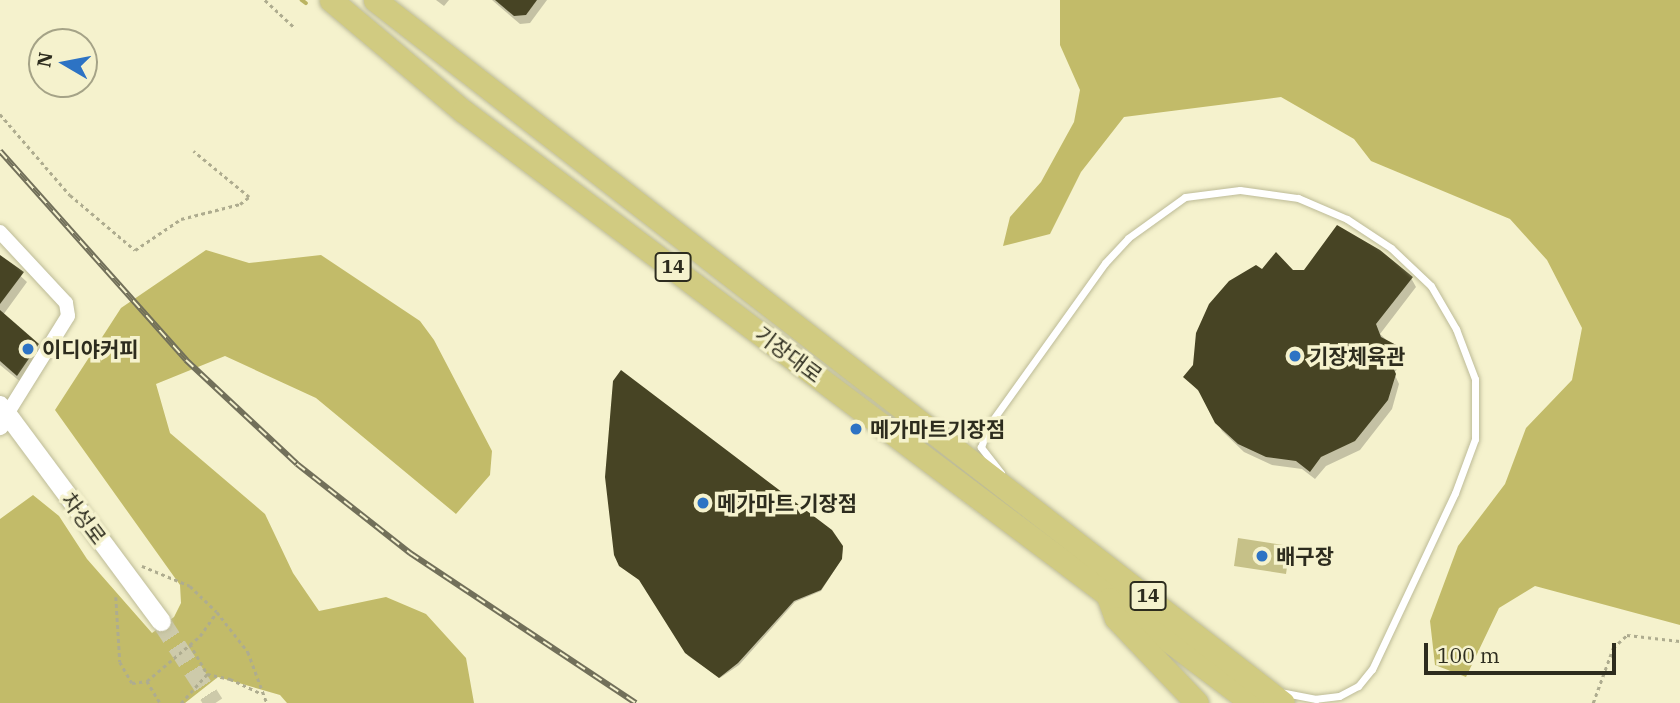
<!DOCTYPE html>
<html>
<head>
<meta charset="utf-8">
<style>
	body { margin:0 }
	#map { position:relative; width:1680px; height:703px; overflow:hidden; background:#f5f2cd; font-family:"IBM Plex Serif","Noto Sans KR",serif }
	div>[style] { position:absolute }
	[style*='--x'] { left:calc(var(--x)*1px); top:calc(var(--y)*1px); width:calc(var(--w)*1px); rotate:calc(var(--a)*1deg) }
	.green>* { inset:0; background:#c6c188 }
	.forest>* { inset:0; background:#c2bb69 }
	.shadow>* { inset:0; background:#0003 }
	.stream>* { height:3.5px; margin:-1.75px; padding:0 1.75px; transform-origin:1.75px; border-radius:1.75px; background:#bbb462 }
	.building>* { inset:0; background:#474424 }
	.secondary-tunnel>* { height:19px; margin-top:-9.5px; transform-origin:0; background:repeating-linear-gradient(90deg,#cdcaaa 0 19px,transparent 0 29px) }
	.path>* { height:2.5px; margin-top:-1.25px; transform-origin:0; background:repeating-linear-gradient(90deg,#aeac8f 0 3.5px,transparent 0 7px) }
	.roads { filter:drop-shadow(0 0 2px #bdbb97) drop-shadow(0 0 2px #bdbb97) }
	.service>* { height:7px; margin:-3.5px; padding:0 3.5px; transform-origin:3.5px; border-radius:3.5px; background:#fff }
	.minor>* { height:14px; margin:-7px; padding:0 7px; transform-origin:7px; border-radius:7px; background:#fff }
	.tertiary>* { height:18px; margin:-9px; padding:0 9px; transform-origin:9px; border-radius:9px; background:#fff }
	.secondary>* { height:19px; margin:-9.5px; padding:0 9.5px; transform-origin:9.5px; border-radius:9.5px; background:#fff }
	.primary>* { height:23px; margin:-11.5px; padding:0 11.5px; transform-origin:11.5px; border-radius:11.5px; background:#d1cb81 }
	.rail>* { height:6px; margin-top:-3px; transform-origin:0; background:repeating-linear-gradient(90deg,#f5f2cd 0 10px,#72705a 0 20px); box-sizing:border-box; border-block:2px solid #72705a }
	.dots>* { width:19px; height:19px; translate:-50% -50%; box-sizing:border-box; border:4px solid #f5f2cd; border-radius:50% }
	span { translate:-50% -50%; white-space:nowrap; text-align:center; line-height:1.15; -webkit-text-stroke:7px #f5f2cd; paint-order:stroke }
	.shield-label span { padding:2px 5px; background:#f5f2cd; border:2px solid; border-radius:5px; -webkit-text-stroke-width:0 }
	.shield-label { font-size:19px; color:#2d2c1e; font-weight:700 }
	.poi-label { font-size:21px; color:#2d2c1e; font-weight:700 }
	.left { translate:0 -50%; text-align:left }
	.street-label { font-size:21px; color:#2d2c1e }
	.north { position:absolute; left:28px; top:28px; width:70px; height:70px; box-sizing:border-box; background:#f5f2cd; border:2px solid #a5a387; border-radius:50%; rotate:280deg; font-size:19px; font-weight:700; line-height:28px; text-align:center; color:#2d2c1e }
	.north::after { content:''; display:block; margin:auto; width:24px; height:32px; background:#2d73c4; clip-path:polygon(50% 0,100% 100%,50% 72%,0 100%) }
	.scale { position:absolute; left:1424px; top:643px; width:192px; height:32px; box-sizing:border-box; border:4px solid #2d2c1e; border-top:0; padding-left:9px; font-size:21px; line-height:24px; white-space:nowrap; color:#2d2c1e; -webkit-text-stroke:5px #f5f2cd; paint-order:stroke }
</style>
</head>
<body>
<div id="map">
	<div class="green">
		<div style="clip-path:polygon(1238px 538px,1290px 546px,1286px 574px,1234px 566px)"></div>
	</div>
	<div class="forest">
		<div style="clip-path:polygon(1060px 0,1680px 0,1680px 625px,1535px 586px,1499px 608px,1466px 677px,1435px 665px,1430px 621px,1458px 546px,1505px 484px,1526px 428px,1572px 380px,1582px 328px,1547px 260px,1510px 219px,1371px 161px,1354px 139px,1281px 97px,1124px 117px,1081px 172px,1050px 234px,1003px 246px,1010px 217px,1041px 182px,1074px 122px,1080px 90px,1060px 45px)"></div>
		<div style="clip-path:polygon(206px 250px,249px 263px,321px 255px,420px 321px,434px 340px,492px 451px,490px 475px,456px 514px,316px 398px,225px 356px,156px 384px,170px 433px,265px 514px,293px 573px,319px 611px,386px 597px,426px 614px,466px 658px,474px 703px,287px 703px,280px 695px,218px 677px,185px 703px,0 703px,0 519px,33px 495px,59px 516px,87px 559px,152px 633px,174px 617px,181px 603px,180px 585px,55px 410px,121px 308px)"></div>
	</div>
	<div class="shadow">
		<div style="clip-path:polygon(436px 0,449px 0,444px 6px)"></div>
		<div style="clip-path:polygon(492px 0,547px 0,530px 23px,520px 24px)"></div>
		<div style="clip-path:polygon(0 257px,27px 282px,3px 315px,43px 354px,22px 383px,0 365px)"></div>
		<div style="clip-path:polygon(1262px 271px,1411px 278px,1416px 287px,1380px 334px,1406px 358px,1394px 373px,1399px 384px,1392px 409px,1360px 450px,1326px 466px,1315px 479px,1302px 469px,1272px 465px,1244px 452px,1222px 431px,1204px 397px,1185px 377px)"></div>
		<div style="clip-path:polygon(831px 531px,843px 549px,841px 560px,821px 591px,795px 602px,739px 665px,720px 678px,687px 655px)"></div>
	</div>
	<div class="stream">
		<div style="--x:302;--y:0;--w:5;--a:37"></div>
	</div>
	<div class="building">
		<div style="clip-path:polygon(495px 0,537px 0,526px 15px,514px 16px)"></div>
		<div style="clip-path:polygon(1337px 225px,1380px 250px,1413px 277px,1376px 324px,1381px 337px,1402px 348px,1391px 363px,1396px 374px,1388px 400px,1355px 441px,1321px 457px,1310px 472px,1296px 461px,1266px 457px,1238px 444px,1215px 423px,1198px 390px,1183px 377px,1193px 365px,1196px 333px,1209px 304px,1229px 281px,1256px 265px,1262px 269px,1276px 252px,1293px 270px,1304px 270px)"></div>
		<div style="clip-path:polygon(0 255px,24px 272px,0 304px)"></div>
		<div style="clip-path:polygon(0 310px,39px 344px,17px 376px,0 361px)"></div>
		<div style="clip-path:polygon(621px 370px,832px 530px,843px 546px,842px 559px,821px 590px,794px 601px,738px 663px,719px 678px,685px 653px,639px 580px,619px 566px,614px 555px,605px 477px,613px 381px)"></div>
	</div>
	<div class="secondary-tunnel">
		<div style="--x:161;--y:621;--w:98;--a:57.1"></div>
	</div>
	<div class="path">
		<div style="--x:265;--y:0;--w:41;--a:43"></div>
		<div style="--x:0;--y:114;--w:107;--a:49.2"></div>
		<div style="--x:70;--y:195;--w:85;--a:40.2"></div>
		<div style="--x:135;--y:250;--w:55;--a:-34"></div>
		<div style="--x:181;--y:219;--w:61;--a:-14.3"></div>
		<div style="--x:240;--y:204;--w:11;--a:-38"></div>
		<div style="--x:249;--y:197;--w:72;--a:-140.6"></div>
		<div style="--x:142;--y:566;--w:52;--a:22.6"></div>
		<div style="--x:190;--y:586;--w:37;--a:44"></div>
		<div style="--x:217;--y:612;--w:51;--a:52.2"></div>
		<div style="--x:248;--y:652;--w:54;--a:69.6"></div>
		<div style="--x:116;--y:597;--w:65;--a:86.5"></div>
		<div style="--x:120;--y:662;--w:24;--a:60"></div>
		<div style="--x:132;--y:683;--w:15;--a:-8"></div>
		<div style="--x:147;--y:681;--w:26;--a:59"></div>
		<div style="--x:190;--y:644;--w:34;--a:60"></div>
		<div style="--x:147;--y:681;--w:70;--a:-40.3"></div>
		<div style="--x:200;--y:636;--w:29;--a:-55"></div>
		<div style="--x:181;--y:703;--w:39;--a:-48"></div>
		<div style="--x:207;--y:674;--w:24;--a:12"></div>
		<div style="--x:230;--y:679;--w:35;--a:25"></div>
		<div style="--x:1593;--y:703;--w:59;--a:-70"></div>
		<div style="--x:1613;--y:648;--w:19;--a:-43"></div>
		<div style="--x:1627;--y:635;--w:53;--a:6.5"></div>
	</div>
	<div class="roads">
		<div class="service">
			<div style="--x:1001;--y:473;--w:33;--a:-128"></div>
			<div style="--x:981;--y:447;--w:23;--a:-70"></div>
			<div style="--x:989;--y:425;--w:199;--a:-54.4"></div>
			<div style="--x:1105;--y:263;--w:34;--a:-47"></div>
			<div style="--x:1128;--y:238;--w:70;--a:-35.7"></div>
			<div style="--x:1185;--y:197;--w:55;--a:-7.3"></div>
			<div style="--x:1240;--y:190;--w:59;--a:7.9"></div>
			<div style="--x:1298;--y:198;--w:53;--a:23.2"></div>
			<div style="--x:1347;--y:219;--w:53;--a:33.4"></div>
			<div style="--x:1391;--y:248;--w:55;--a:43.5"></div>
			<div style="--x:1431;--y:286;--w:50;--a:59.8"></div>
			<div style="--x:1456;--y:329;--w:53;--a:69.2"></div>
			<div style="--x:1475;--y:379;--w:60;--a:90"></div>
			<div style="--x:1475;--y:439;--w:58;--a:110.3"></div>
			<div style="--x:1455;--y:493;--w:195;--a:115.2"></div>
			<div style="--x:1372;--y:669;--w:22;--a:129"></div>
			<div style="--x:1358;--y:686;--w:21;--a:152"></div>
			<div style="--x:1339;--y:696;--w:23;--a:173"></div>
			<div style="--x:1316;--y:699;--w:33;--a:-169"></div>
		</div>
		<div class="minor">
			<div style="--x:0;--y:232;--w:97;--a:47.1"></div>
			<div style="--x:66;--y:303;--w:13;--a:81"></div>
			<div style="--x:68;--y:316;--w:115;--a:121.9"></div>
		</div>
		<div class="tertiary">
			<div style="--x:0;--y:405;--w:11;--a:52"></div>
			<div style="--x:7;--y:414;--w:14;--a:120"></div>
		</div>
		<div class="secondary">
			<div style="--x:7;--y:414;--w:258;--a:53.4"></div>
		</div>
		<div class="primary">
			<div style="--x:331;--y:0;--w:172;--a:40.1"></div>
			<div style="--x:463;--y:111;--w:986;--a:36.88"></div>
			<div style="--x:375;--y:0;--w:1148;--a:37.75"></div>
			<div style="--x:1109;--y:599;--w:20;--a:70"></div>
			<div style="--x:1116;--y:618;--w:117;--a:46.4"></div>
		</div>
	</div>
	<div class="rail">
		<div style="--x:0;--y:151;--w:280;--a:48.3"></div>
		<div style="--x:186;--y:360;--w:152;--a:43.1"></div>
		<div style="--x:297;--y:464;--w:144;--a:38.2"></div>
		<div style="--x:410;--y:553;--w:271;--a:33.6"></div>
	</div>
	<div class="dots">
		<div style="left:28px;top:349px;background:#2d73c4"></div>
		<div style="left:1295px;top:356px;background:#2d73c4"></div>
		<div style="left:856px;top:429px;background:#2d73c4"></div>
		<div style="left:703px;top:503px;background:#2d73c4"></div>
		<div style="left:1262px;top:556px;background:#2d73c4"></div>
	</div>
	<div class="shield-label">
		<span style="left:673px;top:267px">14</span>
		<span style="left:1148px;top:596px">14</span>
	</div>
	<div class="poi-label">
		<span class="left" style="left:42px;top:349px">이디야커피</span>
		<span class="left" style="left:1309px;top:356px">기장체육관</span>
		<span class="left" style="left:870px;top:429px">메가마트기장점</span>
		<span class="left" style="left:717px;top:503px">메가마트 기장점</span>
		<span class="left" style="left:1276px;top:556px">배구장</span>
	</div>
	<div class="street-label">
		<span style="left:789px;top:354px;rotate:37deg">기장대로</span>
		<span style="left:84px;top:518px;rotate:53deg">차성로</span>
	</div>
	<div class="north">N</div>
	<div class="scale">100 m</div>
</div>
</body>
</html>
